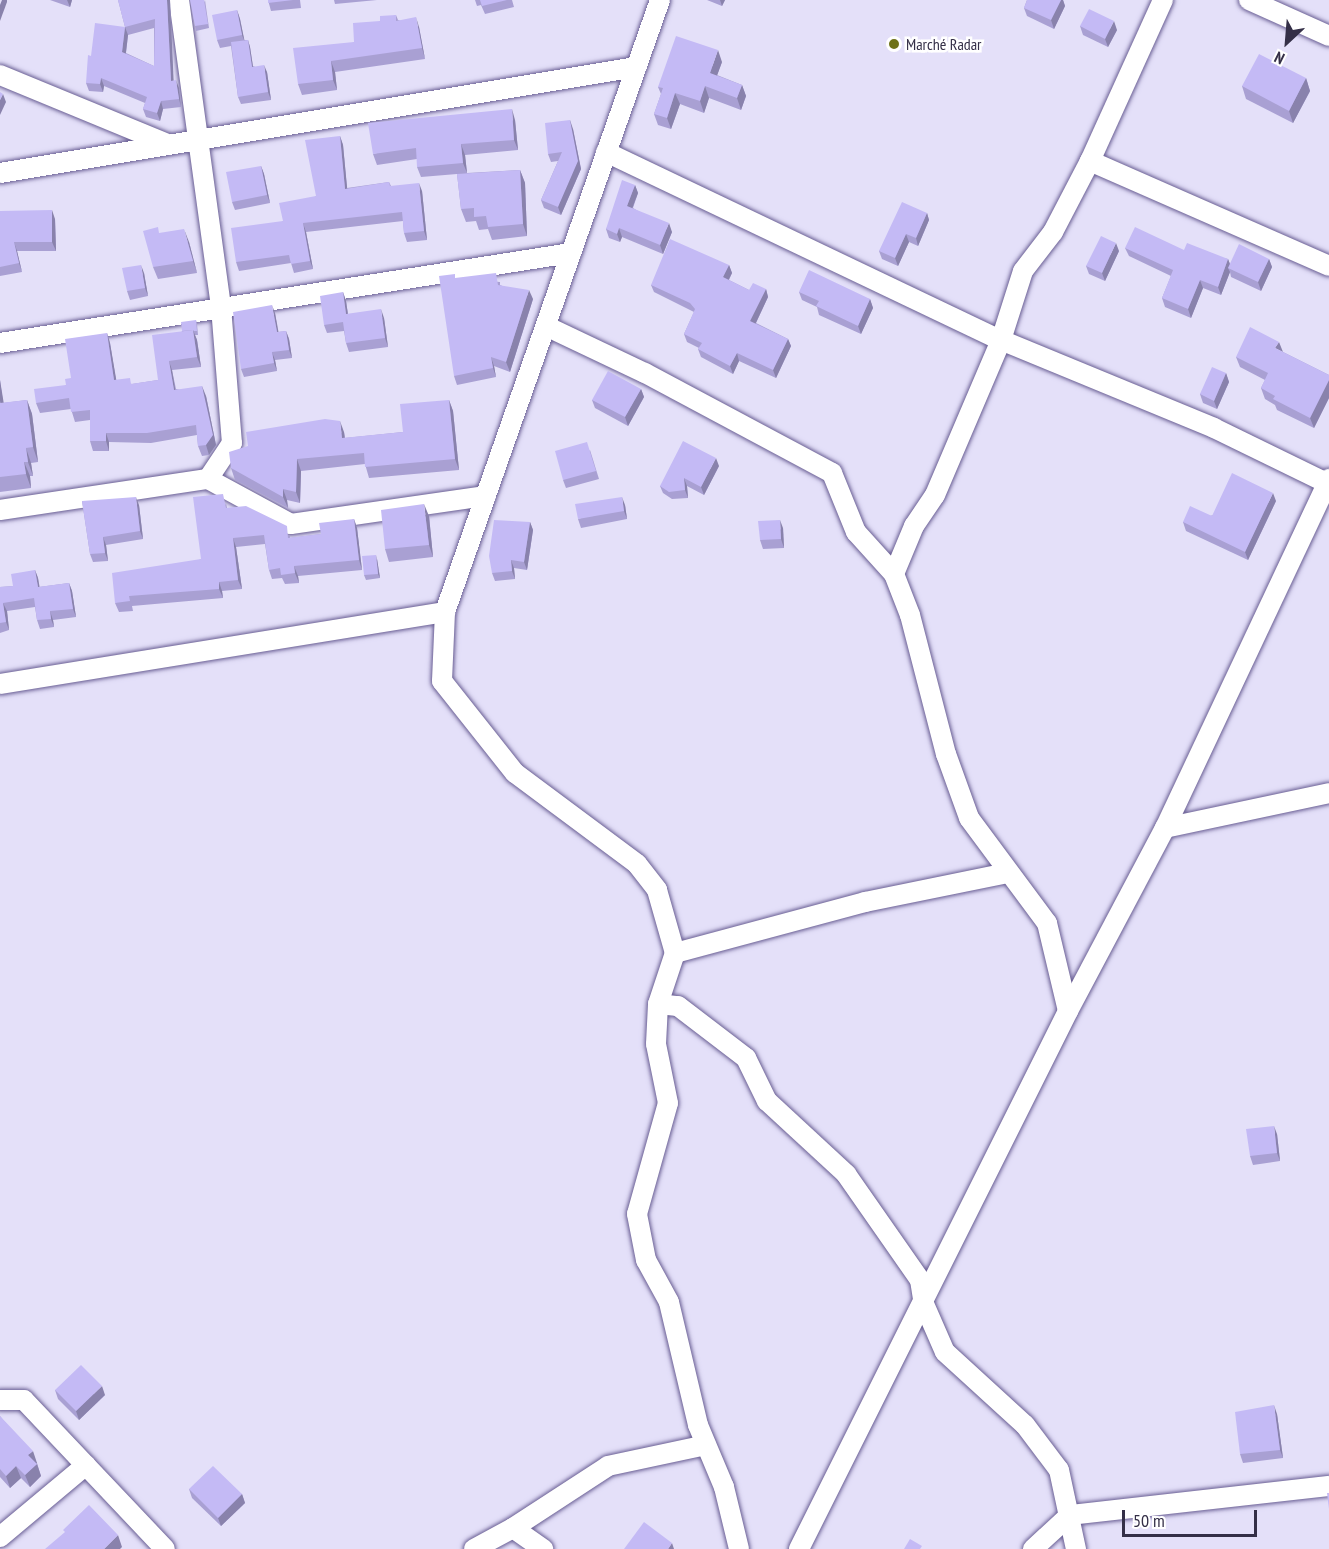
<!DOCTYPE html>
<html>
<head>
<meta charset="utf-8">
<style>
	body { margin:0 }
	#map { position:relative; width:1329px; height:1549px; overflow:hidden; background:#e4e0f9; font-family:"PT Sans Narrow",sans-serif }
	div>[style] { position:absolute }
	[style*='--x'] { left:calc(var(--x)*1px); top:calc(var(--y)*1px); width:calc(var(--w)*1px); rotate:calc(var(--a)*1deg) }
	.roads { filter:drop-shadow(0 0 2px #685d93) drop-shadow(0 0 2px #685d93) }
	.minor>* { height:20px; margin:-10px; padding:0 10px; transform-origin:10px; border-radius:10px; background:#fff }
	.wall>* { inset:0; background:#a9a0d3 }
	.shaded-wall>* { inset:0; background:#8982ac }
	.building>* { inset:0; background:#c4baf5 }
	.dots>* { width:16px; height:16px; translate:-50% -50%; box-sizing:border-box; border:3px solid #fff; border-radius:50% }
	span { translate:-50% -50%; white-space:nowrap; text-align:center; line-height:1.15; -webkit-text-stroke:5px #fff; paint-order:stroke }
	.poi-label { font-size:16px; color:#342f47 }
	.left { translate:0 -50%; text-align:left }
	.north { position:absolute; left:1257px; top:12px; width:60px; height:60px; -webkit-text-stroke:4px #fff; paint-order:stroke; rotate:206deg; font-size:16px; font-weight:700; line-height:24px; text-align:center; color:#342f47 }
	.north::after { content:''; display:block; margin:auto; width:21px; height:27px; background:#342f47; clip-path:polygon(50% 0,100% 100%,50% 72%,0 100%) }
	.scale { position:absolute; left:1122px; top:1510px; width:135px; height:27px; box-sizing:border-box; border:3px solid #342f47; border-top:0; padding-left:8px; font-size:18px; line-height:21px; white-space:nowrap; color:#342f47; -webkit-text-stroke:4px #fff; paint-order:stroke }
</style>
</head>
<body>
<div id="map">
	<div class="roads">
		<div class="minor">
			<div style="--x:179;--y:0;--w:310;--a:82.2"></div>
			<div style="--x:221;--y:307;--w:136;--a:85.4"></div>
			<div style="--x:232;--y:443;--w:43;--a:123.7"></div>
			<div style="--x:660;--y:0;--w:649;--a:109.36"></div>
			<div style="--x:445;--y:612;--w:69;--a:92.5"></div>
			<div style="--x:442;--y:681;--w:117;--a:51.6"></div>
			<div style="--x:515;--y:773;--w:152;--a:36.7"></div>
			<div style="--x:637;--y:864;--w:33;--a:52"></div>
			<div style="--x:657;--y:890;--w:66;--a:74.1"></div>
			<div style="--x:1163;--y:0;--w:177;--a:114.4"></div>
			<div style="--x:1090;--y:161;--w:261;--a:23.7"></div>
			<div style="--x:1249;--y:0;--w:88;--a:24.2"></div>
			<div style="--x:0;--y:75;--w:181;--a:22.4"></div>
			<div style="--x:606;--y:152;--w:437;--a:25.5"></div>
			<div style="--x:1001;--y:340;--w:230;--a:22.4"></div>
			<div style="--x:1214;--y:428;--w:126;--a:26"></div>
			<div style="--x:0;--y:173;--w:645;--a:-9.46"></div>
			<div style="--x:548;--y:327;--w:107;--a:25.4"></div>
			<div style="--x:645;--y:373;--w:212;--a:28.1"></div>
			<div style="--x:832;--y:473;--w:64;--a:67.9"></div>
			<div style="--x:856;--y:532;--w:57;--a:47.9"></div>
			<div style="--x:894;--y:574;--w:44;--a:68.7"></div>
			<div style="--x:910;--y:615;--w:144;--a:75.5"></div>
			<div style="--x:946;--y:754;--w:68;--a:70.2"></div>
			<div style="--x:969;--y:818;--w:131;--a:53.4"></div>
			<div style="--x:1047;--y:923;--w:90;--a:76.6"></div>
			<div style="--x:0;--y:343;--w:578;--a:-8.96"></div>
			<div style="--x:0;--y:510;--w:210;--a:-8.5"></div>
			<div style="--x:208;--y:479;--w:94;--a:28.5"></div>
			<div style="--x:291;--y:524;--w:197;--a:-8.2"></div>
			<div style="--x:894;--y:574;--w:52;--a:-67.4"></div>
			<div style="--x:914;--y:526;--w:37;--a:-56"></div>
			<div style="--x:935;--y:495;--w:168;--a:-66.9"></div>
			<div style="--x:1001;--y:340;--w:72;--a:-72.3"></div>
			<div style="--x:1023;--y:271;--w:49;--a:-52.4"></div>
			<div style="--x:1053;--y:232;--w:80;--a:-62.5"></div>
			<div style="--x:0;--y:684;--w:451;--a:-9.2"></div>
			<div style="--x:1165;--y:828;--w:168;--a:-12"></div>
			<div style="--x:658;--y:1004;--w:20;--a:6"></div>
			<div style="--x:678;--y:1006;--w:86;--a:37.4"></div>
			<div style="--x:746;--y:1058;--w:48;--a:64"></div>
			<div style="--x:767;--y:1101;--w:108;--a:42.7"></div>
			<div style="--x:846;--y:1174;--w:129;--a:55.1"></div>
			<div style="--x:920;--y:1280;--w:24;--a:81"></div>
			<div style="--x:924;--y:1304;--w:52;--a:66.4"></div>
			<div style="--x:945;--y:1352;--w:108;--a:42.4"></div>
			<div style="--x:1025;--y:1425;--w:56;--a:52.9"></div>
			<div style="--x:1059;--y:1470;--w:81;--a:77.9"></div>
			<div style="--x:0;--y:1400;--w:24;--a:0"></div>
			<div style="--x:24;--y:1400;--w:205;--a:46.6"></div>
			<div style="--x:513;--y:1528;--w:37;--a:35"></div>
			<div style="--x:0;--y:1537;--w:112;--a:-39.9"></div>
			<div style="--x:474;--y:1549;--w:44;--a:-28.3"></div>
			<div style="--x:513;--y:1528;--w:113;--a:-33.1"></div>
			<div style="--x:608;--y:1466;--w:100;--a:-12.1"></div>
			<div style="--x:739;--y:1549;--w:64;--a:-103.6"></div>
			<div style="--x:724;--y:1487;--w:67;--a:-112.8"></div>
			<div style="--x:698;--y:1425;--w:126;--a:-103.3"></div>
			<div style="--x:669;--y:1302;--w:48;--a:-118.7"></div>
			<div style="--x:646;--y:1260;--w:47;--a:-101.1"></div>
			<div style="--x:637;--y:1214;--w:115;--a:-74.4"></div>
			<div style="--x:668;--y:1103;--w:60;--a:-101.5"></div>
			<div style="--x:656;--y:1044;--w:40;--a:-87.1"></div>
			<div style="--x:658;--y:1004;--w:54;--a:-71.6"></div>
			<div style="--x:675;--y:953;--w:197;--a:-15"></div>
			<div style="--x:865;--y:902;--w:146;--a:-11.5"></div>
			<div style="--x:799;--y:1549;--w:602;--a:-63.43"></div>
			<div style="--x:1068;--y:1011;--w:207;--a:-62.1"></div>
			<div style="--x:1165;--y:828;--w:386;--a:-64.8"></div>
			<div style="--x:1033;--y:1549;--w:50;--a:-42.6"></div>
			<div style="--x:1070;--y:1515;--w:261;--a:-6.4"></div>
		</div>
	</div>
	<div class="wall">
		<div style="clip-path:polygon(50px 0,72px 0,70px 7px)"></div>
		<div style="clip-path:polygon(evenodd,118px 0,170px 0,173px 81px,179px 88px,181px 107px,163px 109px,160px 121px,146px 117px,143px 109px,145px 103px,104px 86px,103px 92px,89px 91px,86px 83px,125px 27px,118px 0,154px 28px,154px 66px,126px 53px,128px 35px,154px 28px)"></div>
		<div style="clip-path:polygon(205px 0,209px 28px,196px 31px,195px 26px)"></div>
		<div style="clip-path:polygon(268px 0,300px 0,301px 8px,271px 11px)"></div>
		<div style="clip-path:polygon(334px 0,377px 0,335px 4px)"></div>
		<div style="clip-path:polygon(475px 0,512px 0,514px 7px,485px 14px,481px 5px,477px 6px)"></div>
		<div style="clip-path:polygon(707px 0,725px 0,722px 6px)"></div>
		<div style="clip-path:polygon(1027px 0,1063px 0,1065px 6px,1054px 29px,1027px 16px,1024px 8px)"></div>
		<div style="clip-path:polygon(237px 10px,240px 19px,244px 40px,248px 40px,250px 47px,253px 66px,267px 72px,271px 100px,241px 104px,238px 97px,231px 46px,220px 48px,217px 40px)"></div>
		<div style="clip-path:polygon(396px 15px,398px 20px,419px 27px,425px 59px,335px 72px,337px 90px,302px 95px,298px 84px,354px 42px,380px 21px)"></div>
		<div style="clip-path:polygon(1080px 26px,1117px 30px,1108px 47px,1083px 35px)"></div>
		<div style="clip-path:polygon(722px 62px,717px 75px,742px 85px,746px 96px,741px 110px,709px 98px,704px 113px,680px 104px,671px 129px,658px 125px,654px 114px,661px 94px,658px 87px)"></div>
		<div style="clip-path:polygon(1306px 78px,1310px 91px,1293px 123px,1246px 99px,1242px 86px)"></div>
		<div style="clip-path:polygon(515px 120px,518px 150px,465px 155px,467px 173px,520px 170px,525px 183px,527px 236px,492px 240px,488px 229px,479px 230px,476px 221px,466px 222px,461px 209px,457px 174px,421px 177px,417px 167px,417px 159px,377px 165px,373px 154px)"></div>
		<div style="clip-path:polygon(573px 129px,581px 169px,561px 215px,544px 208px,541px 200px,558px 161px,551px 162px,548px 154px)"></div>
		<div style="clip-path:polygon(340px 136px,343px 145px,347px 188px,389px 182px,391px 186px,422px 191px,427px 240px,407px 242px,404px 233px,403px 221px,306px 232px,313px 269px,294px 273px,291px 263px,239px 271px,236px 262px,283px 221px,316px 196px)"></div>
		<div style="clip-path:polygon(261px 166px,264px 174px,270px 203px,235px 210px,232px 202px)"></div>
		<div style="clip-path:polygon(635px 185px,638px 193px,633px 208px,672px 232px,663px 254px,622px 237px,620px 242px,609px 238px,606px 229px)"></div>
		<div style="clip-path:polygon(0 211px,55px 219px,56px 251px,17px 251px,22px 272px,0 276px)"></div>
		<div style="clip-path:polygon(927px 213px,929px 220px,918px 246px,909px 242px,898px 266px,882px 259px,879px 251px)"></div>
		<div style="clip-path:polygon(160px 233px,189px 242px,197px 273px,158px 279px,153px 267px)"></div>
		<div style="clip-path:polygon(1125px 248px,1184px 250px,1228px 259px,1230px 264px,1269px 259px,1272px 267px,1261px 291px,1231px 277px,1230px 272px,1221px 295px,1203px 288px,1191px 318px,1165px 307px,1162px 298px,1171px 276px,1129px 256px)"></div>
		<div style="clip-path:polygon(1119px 251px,1105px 281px,1089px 274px,1086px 266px)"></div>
		<div style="clip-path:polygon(729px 265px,732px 273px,729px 280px,749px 290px,766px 289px,768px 297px,756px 323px,788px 339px,791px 346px,776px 378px,739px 361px,733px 374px,701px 357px,698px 349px,699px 348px,687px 342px,684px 334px,694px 312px,654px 292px,651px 285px)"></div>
		<div style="clip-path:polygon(144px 273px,148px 296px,130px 300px,127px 291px)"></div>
		<div style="clip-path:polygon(456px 278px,500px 282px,500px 285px,533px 299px,510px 372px,494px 366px,496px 377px,457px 385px,454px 376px)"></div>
		<div style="clip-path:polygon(343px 292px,346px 301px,348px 314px,384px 318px,388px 347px,349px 352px,346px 343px,344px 331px,327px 333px,324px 325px)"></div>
		<div style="clip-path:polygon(799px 292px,870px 299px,873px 308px,861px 334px,819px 315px,817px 307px,802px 300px)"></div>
		<div style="clip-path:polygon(275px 313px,278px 332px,286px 331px,289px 339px,292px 358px,275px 360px,277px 371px,244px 377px,241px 369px)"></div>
		<div style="clip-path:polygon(196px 320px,197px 324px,198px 335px,195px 335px,197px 340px,201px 367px,172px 370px,176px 389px,206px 396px,216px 445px,209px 455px,202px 456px,198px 446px,197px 435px,151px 443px,109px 442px,109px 451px,93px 451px,90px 441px,90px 420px,75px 422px,71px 409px,40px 413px,36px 403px,66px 385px,107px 333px,110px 343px,116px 380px,132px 384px,158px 380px,182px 331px)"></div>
		<div style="clip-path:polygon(1283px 352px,1329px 375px,1329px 398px,1314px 428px,1277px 410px,1275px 405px,1265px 399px,1261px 388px,1265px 380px,1240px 367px,1236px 357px)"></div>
		<div style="clip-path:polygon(1226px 373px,1229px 382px,1217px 409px,1203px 403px,1200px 394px)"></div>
		<div style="clip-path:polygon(0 380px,3px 403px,27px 400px,32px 414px,38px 462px,31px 463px,33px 476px,30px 476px,31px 488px,0 492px)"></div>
		<div style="clip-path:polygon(641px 389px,644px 397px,628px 426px,595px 408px,592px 400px)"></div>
		<div style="clip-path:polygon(449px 400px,453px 411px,459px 470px,369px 478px,365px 464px,301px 471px,300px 503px,287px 500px,288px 508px,235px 480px,231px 468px,344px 432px,345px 438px,403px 432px)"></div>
		<div style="clip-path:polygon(590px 450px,599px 479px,566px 488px,563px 480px)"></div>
		<div style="clip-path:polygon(719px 466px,704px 495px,687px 486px,688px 498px,672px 499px,663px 493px,660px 486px)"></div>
		<div style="clip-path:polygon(82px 501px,139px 505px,143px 539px,106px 545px,108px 561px,93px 562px,90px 554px)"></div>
		<div style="clip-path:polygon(1276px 501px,1248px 560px,1186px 531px,1183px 522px)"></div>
		<div style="clip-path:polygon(226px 503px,227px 508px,290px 536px,290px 538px,321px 534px,354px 519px,357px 528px,362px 570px,298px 576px,299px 583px,285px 584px,282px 578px,272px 579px,269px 570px,265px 544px,236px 547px,242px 589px,222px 591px,223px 598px,132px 606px,133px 611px,119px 612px,115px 603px,201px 559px)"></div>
		<div style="clip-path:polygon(625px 505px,627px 519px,581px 528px,578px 519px)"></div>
		<div style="clip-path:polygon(429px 516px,433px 557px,389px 562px,385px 549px)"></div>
		<div style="clip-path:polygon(530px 522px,533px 530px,527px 570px,514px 568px,515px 579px,495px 581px,492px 573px)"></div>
		<div style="clip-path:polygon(783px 528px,784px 548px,763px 549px,760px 540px)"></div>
		<div style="clip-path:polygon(377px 559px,380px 578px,366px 580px,364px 575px)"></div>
		<div style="clip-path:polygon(35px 570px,38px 578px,39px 587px,69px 583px,72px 591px,76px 617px,53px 620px,54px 627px,40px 629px,37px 620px,35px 607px,7px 611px,9px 630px,0 633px,0 587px,13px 586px)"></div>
		<div style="clip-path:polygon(1277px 1134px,1280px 1161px,1253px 1165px,1250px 1156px)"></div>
		<div style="clip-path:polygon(55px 1390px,105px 1395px,79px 1420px,58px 1399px)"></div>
		<div style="clip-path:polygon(1277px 1414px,1283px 1458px,1243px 1463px,1240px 1454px)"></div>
		<div style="clip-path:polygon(0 1416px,37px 1463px,41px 1476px,30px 1487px,21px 1478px,10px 1488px,0 1477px)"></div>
		<div style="clip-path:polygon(189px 1489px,242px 1494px,245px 1503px,221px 1526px,192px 1498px)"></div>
	</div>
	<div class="shaded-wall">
		<div style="clip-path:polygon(2px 0,7px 0,7px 2px,0 21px,0 5px)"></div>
		<div style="clip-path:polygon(67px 0,72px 0,70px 7px)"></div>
		<div style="clip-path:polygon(167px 0,170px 0,174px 89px,171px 81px)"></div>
		<div style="clip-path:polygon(720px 0,725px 0,722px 6px)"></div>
		<div style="clip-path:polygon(1061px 0,1063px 0,1065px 6px,1054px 29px,1051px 20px)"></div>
		<div style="clip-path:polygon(237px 10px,240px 19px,245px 43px,242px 35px)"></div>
		<div style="clip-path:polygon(416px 17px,419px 27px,425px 59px,422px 48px)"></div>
		<div style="clip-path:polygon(1114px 21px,1117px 30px,1108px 47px,1105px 39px)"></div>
		<div style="clip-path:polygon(125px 27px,128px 35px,125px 60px,122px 52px)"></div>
		<div style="clip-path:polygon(248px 40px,250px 47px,254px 74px,252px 67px)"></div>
		<div style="clip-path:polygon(718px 50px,722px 62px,714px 84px,710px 73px)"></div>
		<div style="clip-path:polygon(331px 61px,335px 72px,337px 90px,333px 80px)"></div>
		<div style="clip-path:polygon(264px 65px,267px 72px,271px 100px,268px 92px)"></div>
		<div style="clip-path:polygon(101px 78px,104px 86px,103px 92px,100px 84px)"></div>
		<div style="clip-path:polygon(1306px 78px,1310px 91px,1293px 123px,1289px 111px)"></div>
		<div style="clip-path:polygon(176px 80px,179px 88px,181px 107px,179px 99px)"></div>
		<div style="clip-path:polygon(742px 85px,746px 96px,741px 110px,737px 98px)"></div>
		<div style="clip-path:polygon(705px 86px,709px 98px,704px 113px,700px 101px)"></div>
		<div style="clip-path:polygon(675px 93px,680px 104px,671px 129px,667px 118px)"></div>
		<div style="clip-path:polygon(3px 94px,6px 102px,0 115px,0 100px)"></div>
		<div style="clip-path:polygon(161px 101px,163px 109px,160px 121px,157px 113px)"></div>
		<div style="clip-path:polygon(512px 109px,515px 120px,518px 150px,514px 140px)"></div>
		<div style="clip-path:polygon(570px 120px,573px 129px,581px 169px,561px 215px,558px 207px)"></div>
		<div style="clip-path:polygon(340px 136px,343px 145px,348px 197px,345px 189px)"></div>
		<div style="clip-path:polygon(461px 144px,465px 155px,467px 173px,463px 163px)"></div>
		<div style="clip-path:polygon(261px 166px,264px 174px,270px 203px,267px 195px)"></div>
		<div style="clip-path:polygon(520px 170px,525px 183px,527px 236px,523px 224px)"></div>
		<div style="clip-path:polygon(419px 183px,422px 191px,427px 240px,424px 231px)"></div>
		<div style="clip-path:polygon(635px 185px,638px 193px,630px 214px,627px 206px)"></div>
		<div style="clip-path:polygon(52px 210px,55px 219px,56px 251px,52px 242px)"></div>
		<div style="clip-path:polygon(927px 213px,929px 220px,918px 246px,916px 238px)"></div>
		<div style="clip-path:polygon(303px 223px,306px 232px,313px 269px,310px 261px)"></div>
		<div style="clip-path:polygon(669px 223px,672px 232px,663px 254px,660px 245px)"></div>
		<div style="clip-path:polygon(619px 228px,622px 237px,620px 242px,617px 234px)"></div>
		<div style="clip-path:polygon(184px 229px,189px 242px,197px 273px,193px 261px)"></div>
		<div style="clip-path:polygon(906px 234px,909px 242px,898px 266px,895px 258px)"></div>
		<div style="clip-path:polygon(14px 242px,17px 251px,22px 272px,19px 263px)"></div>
		<div style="clip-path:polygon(1116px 243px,1119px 251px,1105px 281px,1102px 273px)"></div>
		<div style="clip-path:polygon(1228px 259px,1231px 267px,1228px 268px,1230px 272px,1221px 295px,1218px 287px)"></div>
		<div style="clip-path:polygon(1269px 259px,1272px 267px,1261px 291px,1258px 282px)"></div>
		<div style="clip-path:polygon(141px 265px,144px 273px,148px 296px,145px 288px)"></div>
		<div style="clip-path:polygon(729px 265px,732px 273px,726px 285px,723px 277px)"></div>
		<div style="clip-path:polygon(1200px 280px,1203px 288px,1191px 318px,1188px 309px)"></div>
		<div style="clip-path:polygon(766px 289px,768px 297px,753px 329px,750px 321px)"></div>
		<div style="clip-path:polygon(529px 290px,533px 299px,510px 372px,506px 362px)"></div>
		<div style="clip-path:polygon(343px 292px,346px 301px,349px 322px,346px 314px)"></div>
		<div style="clip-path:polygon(870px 299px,873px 308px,861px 334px,858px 326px)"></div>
		<div style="clip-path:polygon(272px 305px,275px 313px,280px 340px,277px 332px)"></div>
		<div style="clip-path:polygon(381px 309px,384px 318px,388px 347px,385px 338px)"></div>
		<div style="clip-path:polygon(193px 330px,197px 340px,201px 367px,197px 357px)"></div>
		<div style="clip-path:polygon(286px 331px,289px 339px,292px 358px,289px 350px)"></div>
		<div style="clip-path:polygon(107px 333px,110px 343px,118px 390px,114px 380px)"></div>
		<div style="clip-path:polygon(788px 339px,791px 346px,776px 378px,773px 370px)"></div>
		<div style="clip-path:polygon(1279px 342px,1283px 352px,1275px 348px)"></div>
		<div style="clip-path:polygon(272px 352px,275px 360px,277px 371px,274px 363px)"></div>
		<div style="clip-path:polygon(737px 353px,739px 361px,733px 374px,730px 366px)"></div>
		<div style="clip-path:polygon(491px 357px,494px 366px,496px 377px,493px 368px)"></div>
		<div style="clip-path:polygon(169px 361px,172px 370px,177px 400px,174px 390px)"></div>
		<div style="clip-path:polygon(1226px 373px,1229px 382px,1217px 409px,1214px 401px)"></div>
		<div style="clip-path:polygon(0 380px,6px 417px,0 401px)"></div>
		<div style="clip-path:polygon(1329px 380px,1329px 398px,1314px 428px,1310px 418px)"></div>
		<div style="clip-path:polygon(202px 386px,206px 396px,216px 445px,209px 455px,206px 445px)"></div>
		<div style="clip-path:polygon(641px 389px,644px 397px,628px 426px,625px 417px)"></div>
		<div style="clip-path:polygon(27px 400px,32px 414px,38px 462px,33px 447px)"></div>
		<div style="clip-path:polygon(449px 400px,453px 411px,459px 470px,455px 459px)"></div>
		<div style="clip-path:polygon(340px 421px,344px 432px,346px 449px,342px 438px)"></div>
		<div style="clip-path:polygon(106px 433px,109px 442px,109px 451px,106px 441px)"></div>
		<div style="clip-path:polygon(26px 448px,31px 463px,33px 476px,28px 462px)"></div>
		<div style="clip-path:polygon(716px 458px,719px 466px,704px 495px,701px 487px)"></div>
		<div style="clip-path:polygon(297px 459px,301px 471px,300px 503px,296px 492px)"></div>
		<div style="clip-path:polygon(24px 462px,30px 476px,31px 488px,26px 474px)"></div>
		<div style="clip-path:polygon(684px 478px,687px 486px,688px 498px,685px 490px)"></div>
		<div style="clip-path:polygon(283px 489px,287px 500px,288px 508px,283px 497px)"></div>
		<div style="clip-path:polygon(1273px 493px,1276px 501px,1248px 560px,1245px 552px)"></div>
		<div style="clip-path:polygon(136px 497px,139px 505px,143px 539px,140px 531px)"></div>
		<div style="clip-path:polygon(622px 497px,625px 505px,627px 519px,624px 511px)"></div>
		<div style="clip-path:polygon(424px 504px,429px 516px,433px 557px,429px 545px)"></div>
		<div style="clip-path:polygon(354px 519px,357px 528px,362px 570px,359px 560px)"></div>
		<div style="clip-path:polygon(780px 520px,783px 528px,784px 548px,781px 539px)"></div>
		<div style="clip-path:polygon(530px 522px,533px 530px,527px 570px,524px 562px)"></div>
		<div style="clip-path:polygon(103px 537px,106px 545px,108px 561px,105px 553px)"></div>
		<div style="clip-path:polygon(233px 538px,236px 547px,242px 589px,238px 580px)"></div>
		<div style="clip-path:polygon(376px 555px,377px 559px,380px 578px,378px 574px)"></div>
		<div style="clip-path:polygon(511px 560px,514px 568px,515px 579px,512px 571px)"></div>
		<div style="clip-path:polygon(294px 566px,298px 576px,299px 583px,295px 573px)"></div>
		<div style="clip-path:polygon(35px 570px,38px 578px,41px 595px,38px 587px)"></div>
		<div style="clip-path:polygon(219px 582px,222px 591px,223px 598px,219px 589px)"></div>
		<div style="clip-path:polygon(69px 583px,72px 591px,76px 617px,73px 609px)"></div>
		<div style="clip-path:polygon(3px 603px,7px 611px,9px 630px,6px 622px)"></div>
		<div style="clip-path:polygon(50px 611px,53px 620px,54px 627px,51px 619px)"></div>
		<div style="clip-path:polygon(1274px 1126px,1277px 1134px,1280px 1161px,1277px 1153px)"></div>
		<div style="clip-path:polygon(102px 1386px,105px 1395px,79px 1420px,76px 1411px)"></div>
		<div style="clip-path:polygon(1274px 1405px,1277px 1414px,1283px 1458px,1280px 1450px)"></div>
		<div style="clip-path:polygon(33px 1451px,37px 1463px,33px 1467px,28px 1455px)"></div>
		<div style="clip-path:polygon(37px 1464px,41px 1476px,30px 1487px,25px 1475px)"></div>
		<div style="clip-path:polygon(16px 1466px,21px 1478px,10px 1488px,6px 1476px)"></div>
		<div style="clip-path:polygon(242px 1494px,245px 1503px,221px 1526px,218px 1518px)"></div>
		<div style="clip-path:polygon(118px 1535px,122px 1547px,120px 1549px,104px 1549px)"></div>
		<div style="clip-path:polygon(672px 1543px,674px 1549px,668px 1549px)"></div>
	</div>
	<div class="building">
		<div style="clip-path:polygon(evenodd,118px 0,167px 0,171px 81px,176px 80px,179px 99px,161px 101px,157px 113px,143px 109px,147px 97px,101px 78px,100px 84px,86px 83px,88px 55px,91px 56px,95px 23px,125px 27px,118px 0,155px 19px,154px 66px,122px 52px,125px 27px,155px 19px)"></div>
		<div style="clip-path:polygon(190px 0,204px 0,208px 24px,195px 26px)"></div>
		<div style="clip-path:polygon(268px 0,293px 0,268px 3px)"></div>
		<div style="clip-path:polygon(480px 0,507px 0,482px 6px)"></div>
		<div style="clip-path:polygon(1027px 0,1061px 0,1051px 20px,1024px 8px)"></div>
		<div style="clip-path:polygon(1089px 9px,1114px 21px,1105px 39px,1080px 26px)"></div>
		<div style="clip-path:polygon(237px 10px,242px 35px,217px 40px,212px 15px)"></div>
		<div style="clip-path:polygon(396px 15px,396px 21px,416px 17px,422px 48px,331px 61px,333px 80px,298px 84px,293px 48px,354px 42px,353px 23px,380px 21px,380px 16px)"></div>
		<div style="clip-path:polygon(676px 36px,718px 50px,710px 73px,742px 85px,737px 98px,705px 86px,700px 101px,675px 93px,667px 118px,654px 114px,663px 88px,658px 87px)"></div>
		<div style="clip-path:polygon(248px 40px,252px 67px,264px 65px,268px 92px,238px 97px,231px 42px)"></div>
		<div style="clip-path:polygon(1259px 54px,1306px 78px,1289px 111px,1242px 86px)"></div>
		<div style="clip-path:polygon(0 92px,3px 94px,0 100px)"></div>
		<div style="clip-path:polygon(512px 109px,514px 140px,461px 144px,463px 163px,417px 167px,416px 148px,373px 154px,368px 123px)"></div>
		<div style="clip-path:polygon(570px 120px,578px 161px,558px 207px,541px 200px,562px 152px,548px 154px,545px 123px)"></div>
		<div style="clip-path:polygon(340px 136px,345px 189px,389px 182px,390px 186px,419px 183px,424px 231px,404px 233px,402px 212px,303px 223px,310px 261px,291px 264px,289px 255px,236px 262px,231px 228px,283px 221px,279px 203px,316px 196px,305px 140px)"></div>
		<div style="clip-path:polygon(261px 166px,267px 195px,232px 202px,226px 172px)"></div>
		<div style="clip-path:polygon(520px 170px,523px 224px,488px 227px,486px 216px,474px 217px,474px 208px,461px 209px,457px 174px)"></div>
		<div style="clip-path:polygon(622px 180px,635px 185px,627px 206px,669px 223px,660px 245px,619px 228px,617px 234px,606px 229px)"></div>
		<div style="clip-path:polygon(902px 202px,927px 213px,916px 238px,906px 234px,895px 258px,879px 251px)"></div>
		<div style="clip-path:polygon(52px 210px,52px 242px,14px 242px,19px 263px,0 267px,0 211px)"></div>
		<div style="clip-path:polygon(158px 227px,159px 233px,184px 229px,193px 261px,153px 267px,143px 231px)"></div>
		<div style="clip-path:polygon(1135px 227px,1184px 250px,1187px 243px,1228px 259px,1218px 287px,1200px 280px,1188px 309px,1162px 298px,1173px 270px,1125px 248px)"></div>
		<div style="clip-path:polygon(1101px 236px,1116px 243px,1102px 273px,1086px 266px)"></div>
		<div style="clip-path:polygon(670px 239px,729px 265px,723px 277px,749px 290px,753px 283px,766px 289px,750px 321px,788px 339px,773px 370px,737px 353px,730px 366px,698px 349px,702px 343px,684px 334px,695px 309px,690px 303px,651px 285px)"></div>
		<div style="clip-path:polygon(1239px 244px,1269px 259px,1258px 282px,1228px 268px)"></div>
		<div style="clip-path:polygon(141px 265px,145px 288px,127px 291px,122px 268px)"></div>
		<div style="clip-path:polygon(809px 270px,870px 299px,858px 326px,816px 306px,819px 301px,799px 292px)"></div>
		<div style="clip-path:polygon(496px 273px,498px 285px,529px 290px,506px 362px,491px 357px,493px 368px,454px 376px,439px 276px,455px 274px,455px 278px)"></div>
		<div style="clip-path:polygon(343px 292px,346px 314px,381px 309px,385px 338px,346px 343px,343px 322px,324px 325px,320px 296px)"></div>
		<div style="clip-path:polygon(272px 305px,277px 332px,286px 331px,289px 350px,272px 352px,274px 363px,241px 369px,233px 312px)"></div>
		<div style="clip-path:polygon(196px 320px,197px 331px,194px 331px,193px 330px,182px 331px,181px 322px)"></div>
		<div style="clip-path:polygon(1250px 327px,1279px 342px,1275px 348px,1329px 375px,1329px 380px,1310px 418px,1273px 399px,1275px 396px,1261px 388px,1268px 373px,1236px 357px)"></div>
		<div style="clip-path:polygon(193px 330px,197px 357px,169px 361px,174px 390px,202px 386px,213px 435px,206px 445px,198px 446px,196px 425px,147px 433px,106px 433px,106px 441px,90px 441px,90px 410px,71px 412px,69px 398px,36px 403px,34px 389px,66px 385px,65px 379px,71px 378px,65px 339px,107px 333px,114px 380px,130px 378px,131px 384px,158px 380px,152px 335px)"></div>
		<div style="clip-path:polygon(1212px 367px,1226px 373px,1214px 401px,1200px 394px)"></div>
		<div style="clip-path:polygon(608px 371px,641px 389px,625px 417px,592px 400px)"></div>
		<div style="clip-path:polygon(27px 400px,33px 447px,26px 448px,28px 462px,24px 462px,26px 474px,0 477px,0 401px,0 403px)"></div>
		<div style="clip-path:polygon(449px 400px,455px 459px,365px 467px,364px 453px,297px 459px,296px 492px,283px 489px,283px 497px,231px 468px,229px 452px,248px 446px,246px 432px,325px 419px,340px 421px,342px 438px,403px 432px,400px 404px)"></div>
		<div style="clip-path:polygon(683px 441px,716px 458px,701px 487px,684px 478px,685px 490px,669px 492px,660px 486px)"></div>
		<div style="clip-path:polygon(587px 442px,596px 471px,563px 480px,555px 451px)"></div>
		<div style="clip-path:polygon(1232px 473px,1273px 493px,1245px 552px,1183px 522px,1190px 506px,1212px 516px)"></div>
		<div style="clip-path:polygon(223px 494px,226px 508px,246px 506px,287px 526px,288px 538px,321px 534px,319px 523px,354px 519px,359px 560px,294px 566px,295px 573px,281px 575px,280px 568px,269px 570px,264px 535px,233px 538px,238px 580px,219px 582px,219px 589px,129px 596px,130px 601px,115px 603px,112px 573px,201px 559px,193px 497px)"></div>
		<div style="clip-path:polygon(136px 497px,140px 531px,103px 537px,105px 553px,90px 554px,82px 501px)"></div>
		<div style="clip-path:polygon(622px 497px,624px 511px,578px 519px,575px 504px)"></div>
		<div style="clip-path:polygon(424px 504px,429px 545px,385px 549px,381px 510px)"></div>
		<div style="clip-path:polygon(494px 520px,530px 522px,524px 562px,511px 560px,512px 571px,492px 573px,489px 556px)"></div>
		<div style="clip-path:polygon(780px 520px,781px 539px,760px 540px,758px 521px)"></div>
		<div style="clip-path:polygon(376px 555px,378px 574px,364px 575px,362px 556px)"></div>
		<div style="clip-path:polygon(35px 570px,38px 587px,69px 583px,73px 609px,50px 611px,51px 619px,37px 620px,34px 598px,3px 603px,6px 622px,0 623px,0 587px,13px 586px,11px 574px)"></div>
		<div style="clip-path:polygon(1274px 1126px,1277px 1153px,1250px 1156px,1246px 1129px)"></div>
		<div style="clip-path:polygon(81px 1365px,102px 1386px,76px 1411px,55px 1390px)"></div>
		<div style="clip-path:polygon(1274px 1405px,1280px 1450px,1240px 1454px,1235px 1412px)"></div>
		<div style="clip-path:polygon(0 1416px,33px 1451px,28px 1455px,37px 1464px,25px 1475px,16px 1466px,6px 1476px,0 1469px)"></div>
		<div style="clip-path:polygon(213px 1466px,242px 1494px,218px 1518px,189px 1489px)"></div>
		<div style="clip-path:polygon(1327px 1493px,1329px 1493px,1329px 1509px)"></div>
		<div style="clip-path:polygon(89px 1505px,118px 1535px,104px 1549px,45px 1549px,65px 1532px,63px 1530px)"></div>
		<div style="clip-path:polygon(644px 1522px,672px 1543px,668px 1549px,624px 1549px)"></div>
		<div style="clip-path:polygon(910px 1539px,922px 1546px,920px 1549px,904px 1549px)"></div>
	</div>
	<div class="dots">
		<div style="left:894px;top:44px;background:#6e7218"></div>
	</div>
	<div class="poi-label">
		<span class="left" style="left:906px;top:44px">Marché Radar</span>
	</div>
	<div class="north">N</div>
	<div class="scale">50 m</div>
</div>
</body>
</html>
